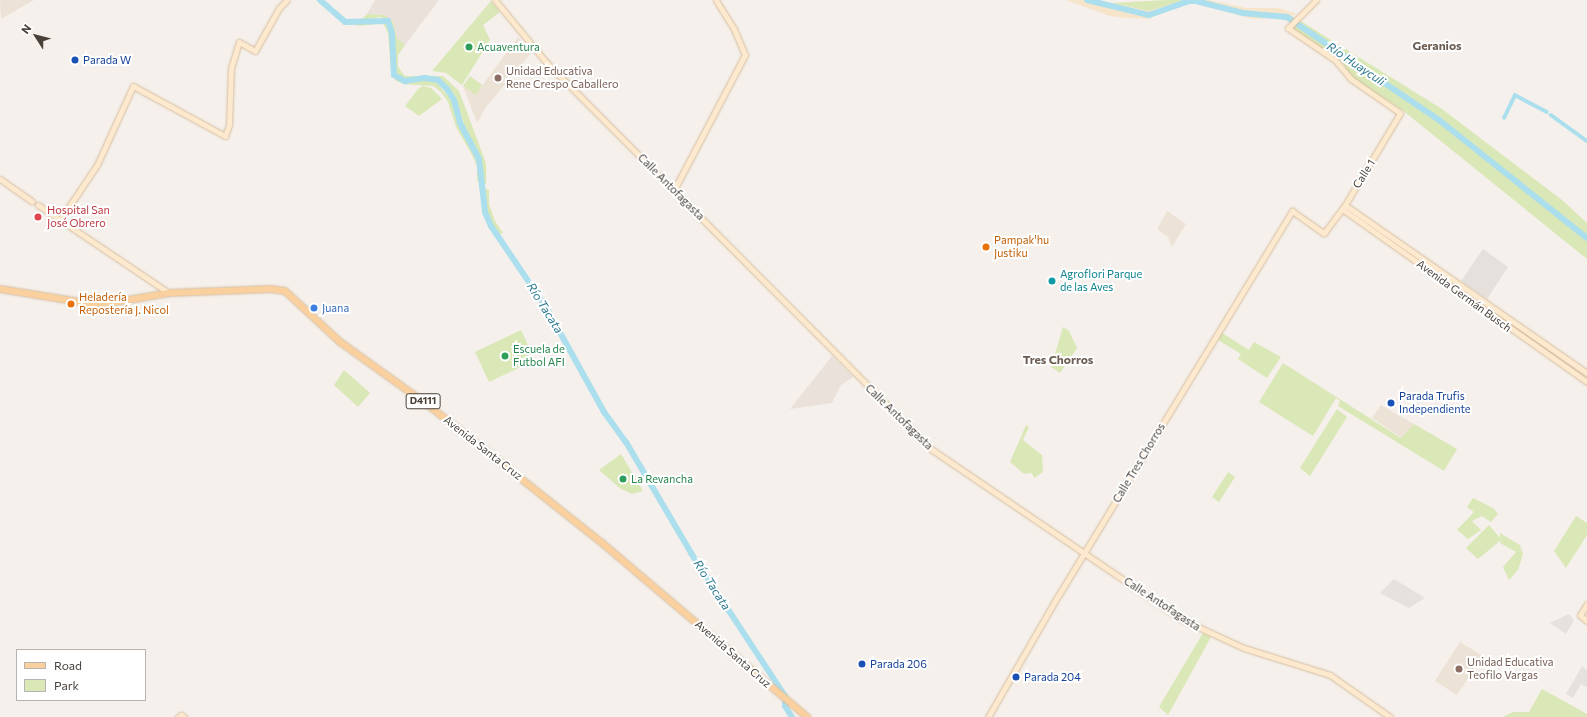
<!DOCTYPE html>
<html>
<head>
<meta charset="utf-8">
<style>
	body { margin:0 }
	#map { position:relative; width:1587px; height:717px; overflow:hidden; background:#f5f0eb; font-family:Commissioner,sans-serif }
	div>[style] { position:absolute }
	[style*='--x'] { left:calc(var(--x)*1px); top:calc(var(--y)*1px); width:calc(var(--w)*1px); rotate:calc(var(--a)*1deg) }
	.residential>* { inset:0; background:#e9e1da }
	.industrial>* { inset:0; background:#e5e0dc }
	.education>* { inset:0; background:#ede2d6 }
	.green>* { inset:0; background:#dae7b6 }
	.sand>* { inset:0; background:#f6e5ca }
	.parking>* { inset:0; background:#e4e1df }
	.canal>* { height:3.5px; margin:-1.75px; padding:0 1.75px; transform-origin:1.75px; border-radius:1.75px; background:#abdfee }
	.river>* { height:6px; margin:-3px; padding:0 3px; transform-origin:3px; border-radius:3px; background:#abdfee }
	.roads { filter:drop-shadow(0 0 1px #d6bd9f) drop-shadow(0 0 1px #d6bd9f) }
	.secondary>* { height:5px; margin:-2.5px; padding:0 2.5px; transform-origin:2.5px; border-radius:2.5px; background:#fde9ce }
	.primary>* { height:6px; margin:-3px; padding:0 3px; transform-origin:3px; border-radius:3px; background:#fad09f }
	.dots>* { width:11px; height:11px; translate:-50% -50%; box-sizing:border-box; border:2px solid #fff; border-radius:50% }
	span { translate:-50% -50%; white-space:nowrap; text-align:center; line-height:1.15; -webkit-text-stroke:4px #fff; paint-order:stroke }
	.shield-label span { padding:1px 3px; background:#fff; border:1px solid; border-radius:3px; -webkit-text-stroke-width:0 }
	.shield-label { font-size:10px; color:#494039; font-weight:700 }
	.leisure-label { font-size:11px; color:#27864d }
	.left { translate:0 -50%; text-align:left }
	.transit-label { font-size:11px; color:#164399 }
	.education-label { font-size:11px; color:#785e54 }
	.street-label { font-size:11px; color:#494039 }
	.health-label { font-size:11px; color:#be3a42 }
	.food-label { font-size:11px; color:#c56008 }
	.culture-label { font-size:11px; color:#0d838f }
	.shop-label { font-size:11px; color:#366cbe }
	.neighbourhood-label { font-size:12px; color:#6c5c51; font-weight:700 }
	.water-label { font-size:12px; color:#2e7a92; font-style:italic }
	.legend { position:absolute; left:16px; top:649px; width:130px; height:52px; box-sizing:border-box; background:#fff; border:1px solid #b6b3b0; margin:0; padding:5px 7px; list-style:none; font-size:12px; color:#494039 }
	.legend li { display:flex; align-items:center; gap:8px; height:20px }
	.legend b { width:20px; border:1px solid #b6b3b0 }
	.north { position:absolute; left:16px; top:16px; width:40px; height:40px; -webkit-text-stroke:3px #fff; paint-order:stroke; rotate:306deg; font-size:11px; font-weight:700; line-height:16px; text-align:center; color:#494039 }
	.north::after { content:''; display:block; margin:auto; width:14px; height:18px; background:#494039; clip-path:polygon(50% 0,100% 100%,50% 72%,0 100%) }
</style>
</head>
<body>
<div id="map">
	<div class="residential">
		<div style="clip-path:polygon(375px 0,439px 0,405px 45px,397px 38px,393px 22px,385px 15px,367px 14px)"></div>
		<div style="clip-path:polygon(832px 356px,853px 377px,841px 385px,832px 403px,790px 409px)"></div>
	</div>
	<div class="industrial">
		<div style="clip-path:polygon(1483px 249px,1508px 267px,1487px 299px,1461px 281px)"></div>
	</div>
	<div class="education">
		<div style="clip-path:polygon(0 0,34px 0,1px 19px)"></div>
		<div style="clip-path:polygon(518px 37px,531px 53px,486px 107px,477px 123px,463px 86px,476px 94px)"></div>
		<div style="clip-path:polygon(1167px 211px,1186px 224px,1172px 247px,1168px 237px,1157px 229px)"></div>
		<div style="clip-path:polygon(1381px 405px,1414px 424px,1402px 438px,1372px 418px)"></div>
		<div style="clip-path:polygon(1460px 642px,1483px 656px,1457px 695px,1435px 681px)"></div>
	</div>
	<div class="green">
		<div style="clip-path:polygon(1166px 0,1183px 0,1149px 11px,1112px 3px)"></div>
		<div style="clip-path:polygon(491px 1px,500px 12px,483px 25px,490px 40px,462px 85px,446px 73px,432px 71px)"></div>
		<div style="clip-path:polygon(367px 14px,385px 15px,393px 22px,397px 38px,405px 45px,398px 55px,398px 67px,405px 76px,443px 76px,459px 91px,486px 163px,486px 184px,483px 184px,480px 159px,467px 134px,456px 98px,449px 88px,441px 79px,425px 77px,406px 80px,398px 76px,395px 71px,393px 34px,388px 19px,379px 17px,360px 21px)"></div>
		<div style="clip-path:polygon(1299px 20px,1442px 109px,1562px 200px,1587px 223px,1587px 259px,1401px 109px,1350px 77px,1343px 63px,1292px 28px)"></div>
		<div style="clip-path:polygon(379px 21px,388px 25px,392px 46px,392px 70px,396px 78px,407px 82px,423px 80px,437px 83px,452px 101px,459px 124px,477px 159px,480px 184px,477px 180px,477px 166px,472px 155px,456px 127px,448px 102px,441px 92px,433px 86px,403px 84px,395px 80px,391px 73px,388px 33px,383px 23px,360px 26px,346px 23px)"></div>
		<div style="clip-path:polygon(470px 76px,482px 85px,476px 95px,463px 86px)"></div>
		<div style="clip-path:polygon(423px 86px,431px 88px,442px 99px,419px 116px,405px 106px,418px 89px)"></div>
		<div style="clip-path:polygon(484px 188px,489px 190px,489px 204px,495px 221px,503px 233px,500px 234px,493px 225px,486px 210px)"></div>
		<div style="clip-path:polygon(1063px 327px,1069px 331px,1077px 348px,1060px 373px,1051px 367px)"></div>
		<div style="clip-path:polygon(521px 330px,535px 360px,489px 382px,475px 352px)"></div>
		<div style="clip-path:polygon(1222px 333px,1249px 350px,1254px 342px,1281px 357px,1267px 378px,1238px 359px,1241px 354px,1218px 340px)"></div>
		<div style="clip-path:polygon(1283px 363px,1401px 438px,1414px 424px,1457px 449px,1444px 471px,1338px 406px,1340px 401px,1336px 398px,1313px 436px,1259px 402px)"></div>
		<div style="clip-path:polygon(344px 370px,370px 393px,358px 407px,334px 385px)"></div>
		<div style="clip-path:polygon(1337px 409px,1347px 417px,1310px 476px,1300px 468px)"></div>
		<div style="clip-path:polygon(1026px 425px,1029px 427px,1023px 440px,1042px 455px,1043px 472px,1034px 478px,1032px 473px,1024px 474px,1010px 462px)"></div>
		<div style="clip-path:polygon(621px 454px,643px 491px,632px 494px,621px 489px,599px 470px)"></div>
		<div style="clip-path:polygon(1228px 472px,1235px 477px,1219px 502px,1212px 497px)"></div>
		<div style="clip-path:polygon(1473px 498px,1493px 508px,1498px 514px,1491px 522px,1482px 516px,1472px 521px,1481px 530px,1468px 539px,1457px 530px,1474px 512px,1467px 507px)"></div>
		<div style="clip-path:polygon(1576px 516px,1587px 523px,1587px 535px,1566px 568px,1554px 551px)"></div>
		<div style="clip-path:polygon(1489px 525px,1500px 538px,1500px 533px,1520px 545px,1523px 554px,1518px 570px,1509px 580px,1503px 567px,1516px 552px,1500px 543px,1501px 540px,1478px 559px,1466px 548px)"></div>
		<div style="clip-path:polygon(1203px 633px,1211px 637px,1168px 715px,1159px 707px)"></div>
		<div style="clip-path:polygon(1542px 689px,1587px 714px,1587px 717px,1503px 717px,1513px 712px,1529px 712px)"></div>
	</div>
	<div class="sand">
		<div style="clip-path:polygon(1066px 0,1097px 0,1149px 11px,1183px 0,1208px 0,1247px 8px,1279px 8px,1295px 13px,1289px 22px,1279px 18px,1253px 19px,1194px 3px,1183px 4px,1148px 19px,1126px 18px,1110px 16px)"></div>
	</div>
	<div class="parking">
		<div style="clip-path:polygon(1394px 579px,1425px 598px,1409px 608px,1380px 593px)"></div>
		<div style="clip-path:polygon(1569px 614px,1574px 620px,1566px 634px,1550px 623px)"></div>
		<div style="clip-path:polygon(1582px 666px,1587px 670px,1587px 687px,1581px 684px,1573px 698px,1566px 694px)"></div>
	</div>
	<div class="canal">
		<div style="--x:1551;--y:115;--w:44;--a:35.8"></div>
		<div style="--x:1504;--y:118;--w:25;--a:-64"></div>
		<div style="--x:1515;--y:95;--w:36;--a:28"></div>
	</div>
	<div class="river">
		<div style="--x:320;--y:0;--w:33;--a:41"></div>
		<div style="--x:345;--y:22;--w:43;--a:-1.3"></div>
		<div style="--x:388;--y:21;--w:13;--a:72"></div>
		<div style="--x:392;--y:33;--w:42;--a:87.3"></div>
		<div style="--x:394;--y:75;--w:13;--a:29"></div>
		<div style="--x:405;--y:81;--w:20;--a:-9"></div>
		<div style="--x:425;--y:78;--w:13;--a:9"></div>
		<div style="--x:438;--y:80;--w:13;--a:45"></div>
		<div style="--x:447;--y:89;--w:13;--a:58"></div>
		<div style="--x:454;--y:100;--w:24;--a:75"></div>
		<div style="--x:460;--y:123;--w:41;--a:62.2"></div>
		<div style="--x:479;--y:159;--w:53;--a:83.5"></div>
		<div style="--x:485;--y:212;--w:15;--a:67"></div>
		<div style="--x:491;--y:226;--w:100;--a:56"></div>
		<div style="--x:547;--y:309;--w:118;--a:61"></div>
		<div style="--x:604;--y:412;--w:37;--a:54"></div>
		<div style="--x:626;--y:442;--w:129;--a:59.6"></div>
		<div style="--x:691;--y:553;--w:171;--a:56.7"></div>
		<div style="--x:785;--y:696;--w:10;--a:90"></div>
		<div style="--x:785;--y:706;--w:13;--a:58"></div>
		<div style="--x:1087;--y:0;--w:64;--a:13.6"></div>
		<div style="--x:1149;--y:15;--w:42;--a:-19.3"></div>
		<div style="--x:1189;--y:1;--w:7;--a:0"></div>
		<div style="--x:1196;--y:1;--w:49;--a:14.3"></div>
		<div style="--x:1243;--y:13;--w:44;--a:5.2"></div>
		<div style="--x:1287;--y:17;--w:184;--a:34.1"></div>
		<div style="--x:1439;--y:120;--w:189;--a:38.6"></div>
	</div>
	<div class="roads">
		<div class="secondary">
			<div style="--x:495;--y:0;--w:80;--a:50.6"></div>
			<div style="--x:546;--y:62;--w:546;--a:45.15"></div>
			<div style="--x:931;--y:449;--w:305;--a:34.2"></div>
			<div style="--x:1183;--y:620;--w:67;--a:24.7"></div>
			<div style="--x:1244;--y:648;--w:90;--a:17.4"></div>
			<div style="--x:1330;--y:675;--w:73;--a:35"></div>
			<div style="--x:0;--y:179;--w:39;--a:35"></div>
			<div style="--x:674;--y:190;--w:153;--a:-62.3"></div>
			<div style="--x:745;--y:55;--w:28;--a:-113"></div>
			<div style="--x:734;--y:29;--w:34;--a:-122"></div>
			<div style="--x:38;--y:205;--w:158;--a:33.9"></div>
			<div style="--x:1345;--y:205;--w:295;--a:34.8"></div>
			<div style="--x:1342;--y:209;--w:300;--a:35.2"></div>
			<div style="--x:60;--y:220;--w:66;--a:-56.1"></div>
			<div style="--x:97;--y:165;--w:87;--a:-65.5"></div>
			<div style="--x:133;--y:86;--w:105;--a:28.5"></div>
			<div style="--x:225;--y:136;--w:12;--a:-70"></div>
			<div style="--x:229;--y:125;--w:57;--a:-88"></div>
			<div style="--x:231;--y:68;--w:27;--a:-73"></div>
			<div style="--x:239;--y:42;--w:18;--a:29"></div>
			<div style="--x:255;--y:51;--w:49;--a:-60.8"></div>
			<div style="--x:279;--y:8;--w:11;--a:-45"></div>
			<div style="--x:1587;--y:604;--w:13;--a:122"></div>
			<div style="--x:1580;--y:615;--w:9;--a:41"></div>
			<div style="--x:178;--y:717;--w:4;--a:-34"></div>
			<div style="--x:181;--y:715;--w:4;--a:34"></div>
			<div style="--x:988;--y:717;--w:140;--a:-60"></div>
			<div style="--x:1058;--y:596;--w:451;--a:-58.7"></div>
			<div style="--x:1292;--y:211;--w:39;--a:35"></div>
			<div style="--x:1324;--y:233;--w:35;--a:-53"></div>
			<div style="--x:1345;--y:205;--w:107;--a:-59.1"></div>
			<div style="--x:1400;--y:113;--w:60;--a:-145.2"></div>
			<div style="--x:1351;--y:79;--w:25;--a:-130"></div>
			<div style="--x:1335;--y:60;--w:57;--a:-145.8"></div>
			<div style="--x:1288;--y:28;--w:40;--a:-45"></div>
		</div>
		<div class="primary">
			<div style="--x:0;--y:289;--w:100;--a:9.2"></div>
			<div style="--x:99;--y:305;--w:71;--a:-9.7"></div>
			<div style="--x:169;--y:293;--w:102;--a:-2.2"></div>
			<div style="--x:271;--y:289;--w:14;--a:8"></div>
			<div style="--x:285;--y:291;--w:75;--a:42.8"></div>
			<div style="--x:340;--y:342;--w:108;--a:35.6"></div>
			<div style="--x:428;--y:405;--w:222;--a:38.4"></div>
			<div style="--x:602;--y:543;--w:269;--a:40.3"></div>
		</div>
	</div>
	<div class="dots">
		<div style="left:469px;top:47px;background:#2e9e5b"></div>
		<div style="left:75px;top:60px;background:#1a4fb4"></div>
		<div style="left:498px;top:78px;background:#8d6e63"></div>
		<div style="left:38px;top:217px;background:#e0444e"></div>
		<div style="left:986px;top:247px;background:#e8710a"></div>
		<div style="left:1052px;top:281px;background:#0f9aa8"></div>
		<div style="left:71px;top:304px;background:#e8710a"></div>
		<div style="left:314px;top:308px;background:#3f7fe0"></div>
		<div style="left:505px;top:356px;background:#2e9e5b"></div>
		<div style="left:1391px;top:403px;background:#1a4fb4"></div>
		<div style="left:623px;top:479px;background:#2e9e5b"></div>
		<div style="left:862px;top:664px;background:#1a4fb4"></div>
		<div style="left:1459px;top:669px;background:#8d6e63"></div>
		<div style="left:1016px;top:677px;background:#1a4fb4"></div>
	</div>
	<div class="shield-label">
		<span style="left:423px;top:401px">D4111</span>
	</div>
	<div class="leisure-label">
		<span class="left" style="left:477px;top:47px">Acuaventura</span>
		<span class="left" style="left:513px;top:356px">Escuela de<br>Futbol AFI</span>
		<span class="left" style="left:631px;top:479px">La Revancha</span>
	</div>
	<div class="transit-label">
		<span class="left" style="left:83px;top:60px">Parada W</span>
		<span class="left" style="left:1399px;top:403px">Parada Trufis<br>Independiente</span>
		<span class="left" style="left:870px;top:664px">Parada 206</span>
		<span class="left" style="left:1024px;top:677px">Parada 204</span>
	</div>
	<div class="education-label">
		<span class="left" style="left:506px;top:78px">Unidad Educativa<br>Rene Crespo Caballero</span>
		<span class="left" style="left:1467px;top:669px">Unidad Educativa<br>Teofilo Vargas</span>
	</div>
	<div class="street-label">
		<span style="left:1364px;top:174px;rotate:-58deg">Calle 1</span>
		<span style="left:671px;top:187px;rotate:45deg">Calle Antofagasta</span>
		<span style="left:1464px;top:296px;rotate:36deg">Avenida Germán Busch</span>
		<span style="left:899px;top:417px;rotate:44deg">Calle Antofagasta</span>
		<span style="left:483px;top:448px;rotate:38deg">Avenida Santa Cruz</span>
		<span style="left:1139px;top:463px;rotate:-59deg">Calle Tres Chorros</span>
		<span style="left:1162px;top:604px;rotate:33deg">Calle Antofagasta</span>
		<span style="left:733px;top:654px;rotate:41deg">Avenida Santa Cruz</span>
	</div>
	<div class="health-label">
		<span class="left" style="left:47px;top:217px">Hospital San<br>José Obrero</span>
	</div>
	<div class="food-label">
		<span class="left" style="left:994px;top:247px">Pampak'hu<br>Justiku</span>
		<span class="left" style="left:79px;top:304px">Heladería<br>Repostería J. Nicol</span>
	</div>
	<div class="culture-label">
		<span class="left" style="left:1060px;top:281px">Agroflori Parque<br>de las Aves</span>
	</div>
	<div class="shop-label">
		<span class="left" style="left:322px;top:308px">Juana</span>
	</div>
	<div class="neighbourhood-label">
		<span style="left:1437px;top:46px">Geranios</span>
		<span style="left:1058px;top:360px">Tres Chorros</span>
	</div>
	<div class="water-label">
		<span style="left:1356px;top:64px;rotate:34deg">Río Huayculi</span>
		<span style="left:545px;top:308px;rotate:58deg">Río Tacata</span>
		<span style="left:712px;top:585px;rotate:57deg">Río Tacata</span>
	</div>
	<ul class="legend">
	<li><b style="height:5px;background:#fad09f"></b>Road</li>
	<li><b style="height:11px;background:#dae7b6"></b>Park</li>
	</ul>
	<div class="north">N</div>
</div>
</body>
</html>
